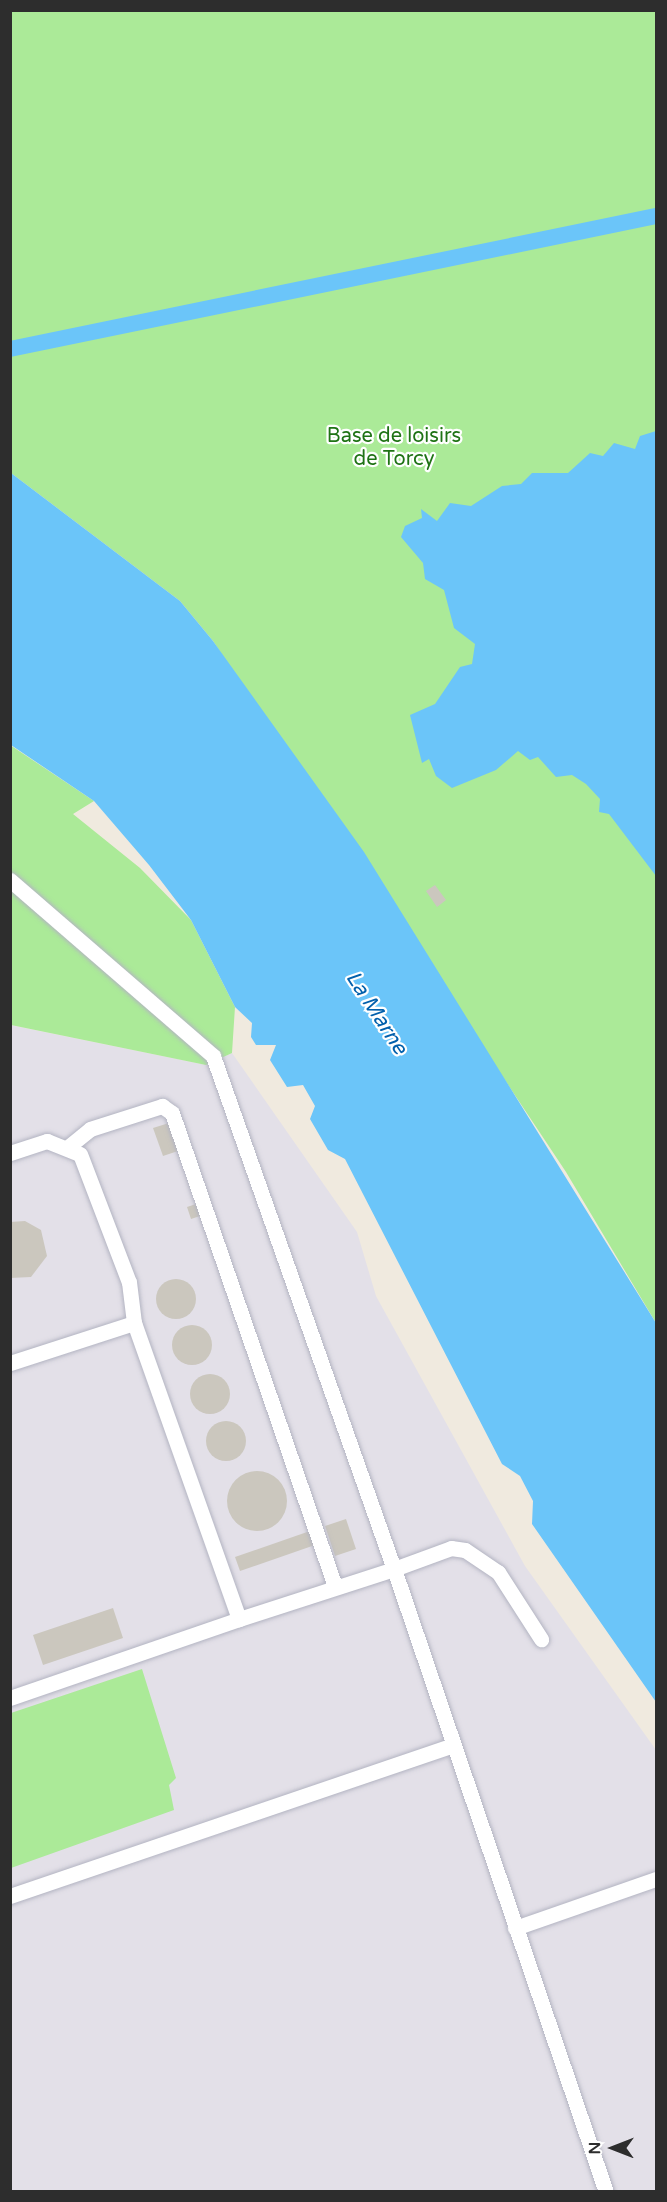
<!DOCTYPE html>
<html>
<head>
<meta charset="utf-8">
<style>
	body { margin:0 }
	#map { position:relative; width:667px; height:2202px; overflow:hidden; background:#f0eadf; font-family:"Varela Round",sans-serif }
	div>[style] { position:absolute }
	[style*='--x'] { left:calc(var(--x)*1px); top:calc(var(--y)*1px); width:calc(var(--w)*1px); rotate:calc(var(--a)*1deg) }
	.industrial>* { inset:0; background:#e3e0e8 }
	.green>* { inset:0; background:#abea98 }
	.water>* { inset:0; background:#6bc5f9 }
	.canal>* { height:16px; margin:-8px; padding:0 8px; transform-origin:8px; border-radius:8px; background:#6bc5f9 }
	.building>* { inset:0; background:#cbc7be }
	.round { border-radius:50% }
	.roads { filter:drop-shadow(0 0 2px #b3b4c2) drop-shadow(0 0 2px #b3b4c2) }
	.minor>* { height:15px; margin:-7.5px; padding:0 7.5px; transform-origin:7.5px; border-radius:7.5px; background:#fff }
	span { translate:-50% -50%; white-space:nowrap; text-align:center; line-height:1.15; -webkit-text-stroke:4.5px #fff; paint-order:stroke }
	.park-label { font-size:20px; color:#1f7315 }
	.water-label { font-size:21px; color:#0260ac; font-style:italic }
	.frame { position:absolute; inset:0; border:12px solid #2d2d2d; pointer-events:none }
	.north { position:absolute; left:583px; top:2118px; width:60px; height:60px; -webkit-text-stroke:4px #fff; paint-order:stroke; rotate:270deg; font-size:16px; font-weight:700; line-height:24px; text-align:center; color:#2d2d2d }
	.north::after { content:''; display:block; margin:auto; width:21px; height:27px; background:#2d2d2d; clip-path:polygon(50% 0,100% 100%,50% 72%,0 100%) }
</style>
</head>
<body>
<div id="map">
	<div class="industrial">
		<div style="clip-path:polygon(10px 1025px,206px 1065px,232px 1053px,357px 1232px,376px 1296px,525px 1566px,656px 1750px,656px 2191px,11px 2191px)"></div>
	</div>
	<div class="green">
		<div style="clip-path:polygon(10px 11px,656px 11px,656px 1323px,566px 1172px,213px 641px,180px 601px,11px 473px)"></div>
		<div style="clip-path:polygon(10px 745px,94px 801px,73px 814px,140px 868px,191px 920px,235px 1007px,232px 1053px,206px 1065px,11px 1025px)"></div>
		<div style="clip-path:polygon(142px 1669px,176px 1778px,169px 1785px,174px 1810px,11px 1868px,11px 1713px)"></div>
	</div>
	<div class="water">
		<div style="clip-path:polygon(656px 431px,656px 876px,609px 814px,599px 812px,600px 799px,586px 784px,572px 775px,556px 777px,538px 757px,530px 760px,518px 751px,496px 770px,452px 788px,436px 776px,429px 759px,422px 763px,410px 715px,435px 704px,460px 667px,472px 664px,475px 644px,454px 628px,444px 590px,425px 579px,423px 563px,401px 537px,405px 526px,422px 518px,421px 509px,437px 521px,450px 503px,471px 506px,502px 486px,521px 484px,532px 473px,568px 473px,590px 453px,603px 456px,614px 443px,635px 449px,640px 436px)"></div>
		<div style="clip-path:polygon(11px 473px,180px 601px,213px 641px,364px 852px,656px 1323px,656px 1702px,532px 1524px,533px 1501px,520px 1476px,502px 1464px,345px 1159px,328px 1150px,310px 1119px,315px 1106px,303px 1085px,287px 1087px,270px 1060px,276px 1045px,256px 1045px,251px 1037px,252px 1023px,235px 1007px,191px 920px,149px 865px,94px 801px,11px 745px)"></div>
	</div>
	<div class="canal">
		<div style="--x:10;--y:349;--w:660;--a:-11.63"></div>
	</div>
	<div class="building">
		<div style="clip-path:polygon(435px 885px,446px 900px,437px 907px,426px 891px)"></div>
		<div style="clip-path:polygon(169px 1123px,178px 1151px,163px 1156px,153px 1128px)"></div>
		<div style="clip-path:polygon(196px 1204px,200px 1216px,191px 1219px,187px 1207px)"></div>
		<div style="clip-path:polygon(25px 1221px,41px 1230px,47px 1256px,31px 1277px,10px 1278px,10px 1222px)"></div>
		<div class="round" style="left:156px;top:1279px;width:40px;height:40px"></div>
		<div class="round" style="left:172px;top:1325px;width:40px;height:40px"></div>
		<div class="round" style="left:190px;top:1374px;width:40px;height:40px"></div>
		<div class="round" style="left:206px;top:1421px;width:40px;height:40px"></div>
		<div class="round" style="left:227px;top:1471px;width:60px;height:60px"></div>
		<div style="clip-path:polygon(346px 1519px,356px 1549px,335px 1556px,325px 1526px)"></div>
		<div style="clip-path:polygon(310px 1531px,315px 1545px,240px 1571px,235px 1557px)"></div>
		<div style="clip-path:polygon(113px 1608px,123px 1638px,43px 1665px,33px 1635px)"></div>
	</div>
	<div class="roads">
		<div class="minor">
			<div style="--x:10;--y:880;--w:269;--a:40.9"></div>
			<div style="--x:213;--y:1056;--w:544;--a:70.57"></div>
			<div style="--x:394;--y:1569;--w:61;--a:-20.2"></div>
			<div style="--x:451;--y:1548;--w:14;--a:8"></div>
			<div style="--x:465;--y:1550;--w:40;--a:34"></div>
			<div style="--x:498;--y:1572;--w:80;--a:57.3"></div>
			<div style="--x:68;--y:1147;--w:28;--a:-39"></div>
			<div style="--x:90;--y:1129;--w:76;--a:-17.7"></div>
			<div style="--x:162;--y:1106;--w:12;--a:35"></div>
			<div style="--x:172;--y:1113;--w:498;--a:71"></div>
			<div style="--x:10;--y:1153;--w:39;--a:-18"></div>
			<div style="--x:47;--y:1141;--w:35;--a:22"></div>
			<div style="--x:80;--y:1154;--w:137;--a:69.1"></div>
			<div style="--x:129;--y:1282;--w:41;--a:83"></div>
			<div style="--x:134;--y:1323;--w:130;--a:162.1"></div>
			<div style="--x:239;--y:1619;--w:163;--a:-17.9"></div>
			<div style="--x:394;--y:1569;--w:658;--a:71.21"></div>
			<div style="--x:10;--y:1698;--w:242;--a:-19"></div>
			<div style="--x:239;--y:1619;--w:314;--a:-109.5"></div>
			<div style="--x:10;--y:1896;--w:466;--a:-18.8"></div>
			<div style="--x:515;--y:1928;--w:149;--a:-19.2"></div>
		</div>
	</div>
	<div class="park-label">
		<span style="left:394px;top:448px">Base de loisirs<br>de Torcy</span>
	</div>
	<div class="water-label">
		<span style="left:376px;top:1013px;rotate:57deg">La Marne</span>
	</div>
	<div class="frame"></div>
	<div class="north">N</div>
</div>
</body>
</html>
